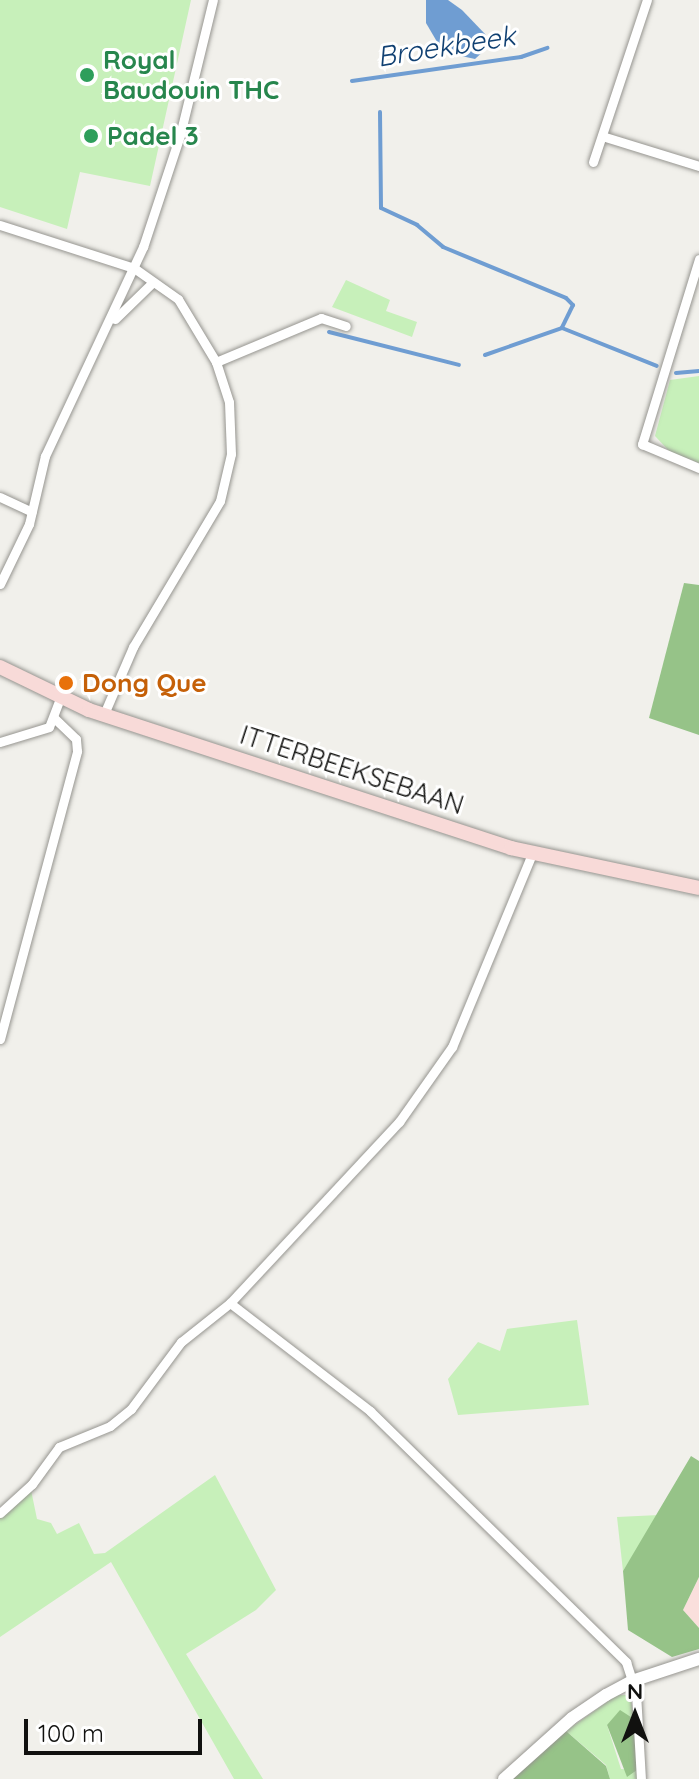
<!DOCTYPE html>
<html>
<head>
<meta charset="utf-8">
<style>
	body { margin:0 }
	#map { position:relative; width:699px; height:1779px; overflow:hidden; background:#f1f0eb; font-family:Quicksand,sans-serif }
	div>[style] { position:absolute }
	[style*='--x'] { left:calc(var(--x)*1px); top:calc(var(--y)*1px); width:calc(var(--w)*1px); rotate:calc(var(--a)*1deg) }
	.commercial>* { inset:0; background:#fadfdc }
	.green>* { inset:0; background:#c7f0ba }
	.forest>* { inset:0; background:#96c388 }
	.water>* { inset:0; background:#6f9dd2 }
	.stream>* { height:4px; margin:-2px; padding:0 2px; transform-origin:2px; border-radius:2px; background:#6f9dd2 }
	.roads { filter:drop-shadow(0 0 2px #969590) drop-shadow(0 0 2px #969590) }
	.minor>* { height:9px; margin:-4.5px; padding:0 4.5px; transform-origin:4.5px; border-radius:4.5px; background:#fff }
	.tertiary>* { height:12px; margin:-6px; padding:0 6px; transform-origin:6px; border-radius:6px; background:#fff }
	.secondary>* { height:14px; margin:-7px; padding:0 7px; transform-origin:7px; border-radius:7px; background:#f8dad8 }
	.dots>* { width:22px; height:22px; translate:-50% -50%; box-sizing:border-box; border:4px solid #fff; border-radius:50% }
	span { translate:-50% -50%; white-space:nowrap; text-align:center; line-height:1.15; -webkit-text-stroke:6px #fff; paint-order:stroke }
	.leisure-label { font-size:26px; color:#27864d; font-weight:700 }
	.left { translate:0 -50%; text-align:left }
	.food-label { font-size:26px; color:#c56008; font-weight:700 }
	.street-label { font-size:26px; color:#11110f }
	.water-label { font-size:28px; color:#104072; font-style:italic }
	.north { position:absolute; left:595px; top:1675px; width:80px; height:80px; -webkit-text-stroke:6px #fff; paint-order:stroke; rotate:0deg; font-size:22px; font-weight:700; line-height:32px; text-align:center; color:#11110f }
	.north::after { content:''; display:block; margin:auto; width:28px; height:36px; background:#11110f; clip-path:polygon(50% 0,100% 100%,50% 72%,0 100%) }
	.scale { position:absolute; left:24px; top:1719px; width:178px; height:36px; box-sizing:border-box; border:4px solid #11110f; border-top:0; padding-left:10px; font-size:24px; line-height:28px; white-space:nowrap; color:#11110f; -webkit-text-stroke:6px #fff; paint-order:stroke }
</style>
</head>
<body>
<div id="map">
	<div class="commercial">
		<div style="clip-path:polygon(699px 1577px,699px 1628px,683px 1610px)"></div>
	</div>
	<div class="green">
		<div style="clip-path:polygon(0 0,191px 0,150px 186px,80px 172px,67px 229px,0 207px)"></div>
		<div style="clip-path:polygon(346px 280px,390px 300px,386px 311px,417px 322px,412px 337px,332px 307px)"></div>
		<div style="clip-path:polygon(699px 376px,699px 463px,670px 452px,655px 436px,670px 380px)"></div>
		<div style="clip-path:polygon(577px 1320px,589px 1405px,458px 1415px,448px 1379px,478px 1342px,500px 1351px,507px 1329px)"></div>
		<div style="clip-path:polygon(215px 1475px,276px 1590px,256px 1610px,186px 1654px,263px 1779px,234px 1779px,111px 1562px,0 1637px,0 1517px,31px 1490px,37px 1519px,51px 1523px,57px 1534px,79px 1523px,94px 1554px,105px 1553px)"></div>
		<div style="clip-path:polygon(659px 1515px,623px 1571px,617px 1517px)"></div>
		<div style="clip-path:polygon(617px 1695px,630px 1695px,634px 1719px,607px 1725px,621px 1769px,637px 1770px,638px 1779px,610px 1779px,606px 1765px,566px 1731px)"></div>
	</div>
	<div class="forest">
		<div style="clip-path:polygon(684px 583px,699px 585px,699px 735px,649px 718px)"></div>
		<div style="clip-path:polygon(691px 1456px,699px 1461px,699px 1577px,683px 1610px,699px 1628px,699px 1649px,672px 1657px,628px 1630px,623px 1571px)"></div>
		<div style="clip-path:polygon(620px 1710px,634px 1719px,637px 1770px,627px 1777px,607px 1725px)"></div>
		<div style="clip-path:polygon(566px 1731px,606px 1766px,610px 1779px,513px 1779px)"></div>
	</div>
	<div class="water">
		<div style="clip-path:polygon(426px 0,448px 0,462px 10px,486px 35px,488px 47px,475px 59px,443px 52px,426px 23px)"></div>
	</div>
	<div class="stream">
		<div style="--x:352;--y:81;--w:171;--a:-8.1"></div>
		<div style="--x:521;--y:57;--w:28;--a:-19"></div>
		<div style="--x:380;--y:112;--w:96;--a:89.4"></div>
		<div style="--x:381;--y:208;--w:40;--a:25"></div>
		<div style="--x:417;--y:225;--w:34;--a:40"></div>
		<div style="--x:443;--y:247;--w:133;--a:22.5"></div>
		<div style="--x:566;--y:298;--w:10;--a:45"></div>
		<div style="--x:573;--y:305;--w:25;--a:116"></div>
		<div style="--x:329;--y:332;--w:134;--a:14.2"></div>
		<div style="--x:485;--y:355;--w:82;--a:-19.3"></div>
		<div style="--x:562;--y:328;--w:102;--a:21.8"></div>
		<div style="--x:676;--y:373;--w:23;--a:-5"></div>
	</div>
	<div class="roads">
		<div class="minor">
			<div style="--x:602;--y:136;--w:102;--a:17.2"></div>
			<div style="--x:593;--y:162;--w:171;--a:-71.6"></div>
			<div style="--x:0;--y:225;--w:141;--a:17.8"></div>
			<div style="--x:134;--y:268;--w:54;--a:35.2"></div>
			<div style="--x:178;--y:299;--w:74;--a:58.9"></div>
			<div style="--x:216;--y:362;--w:42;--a:72"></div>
			<div style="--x:229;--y:402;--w:52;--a:87.8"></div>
			<div style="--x:231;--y:454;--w:48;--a:103.2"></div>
			<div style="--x:220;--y:501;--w:170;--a:120.8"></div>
			<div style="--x:133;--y:647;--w:73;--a:113.4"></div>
			<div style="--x:699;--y:259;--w:194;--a:107.1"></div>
			<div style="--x:642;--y:444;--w:62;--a:22.8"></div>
			<div style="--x:115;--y:319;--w:53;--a:-44.2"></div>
			<div style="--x:216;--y:362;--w:114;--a:-22.7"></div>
			<div style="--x:321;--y:318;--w:26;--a:18"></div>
			<div style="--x:0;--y:497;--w:35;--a:25"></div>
			<div style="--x:0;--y:584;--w:67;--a:-64.2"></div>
			<div style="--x:29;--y:524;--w:70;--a:-76.8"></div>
			<div style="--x:45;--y:456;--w:231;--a:-64.9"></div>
			<div style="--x:143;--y:247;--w:118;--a:-71.7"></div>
			<div style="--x:180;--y:135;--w:139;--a:-76.3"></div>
			<div style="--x:0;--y:742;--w:51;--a:-17"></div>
			<div style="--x:49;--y:727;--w:30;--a:-69"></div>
			<div style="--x:0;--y:1039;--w:298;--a:-75"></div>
			<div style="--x:77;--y:751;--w:12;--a:-95"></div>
			<div style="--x:76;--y:739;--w:30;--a:-136"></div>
			<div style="--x:230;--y:1303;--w:177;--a:37.6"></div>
			<div style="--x:370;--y:1411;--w:359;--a:44.4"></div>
			<div style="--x:626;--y:1662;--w:33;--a:72"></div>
			<div style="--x:636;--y:1693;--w:86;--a:86.7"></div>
			<div style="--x:0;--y:1513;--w:43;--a:-42.2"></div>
			<div style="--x:32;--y:1484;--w:46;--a:-53.9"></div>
			<div style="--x:59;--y:1447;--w:55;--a:-22.4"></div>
			<div style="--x:110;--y:1426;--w:27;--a:-39"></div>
			<div style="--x:131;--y:1409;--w:84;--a:-53.3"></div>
			<div style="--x:181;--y:1342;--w:63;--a:-38.5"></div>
			<div style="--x:230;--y:1303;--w:248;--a:-47"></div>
			<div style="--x:399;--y:1122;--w:92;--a:-54.8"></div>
			<div style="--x:452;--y:1047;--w:209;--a:-67.5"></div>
		</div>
		<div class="tertiary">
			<div style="--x:504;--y:1779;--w:91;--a:-41.9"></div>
			<div style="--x:572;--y:1718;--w:41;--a:-34.1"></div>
			<div style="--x:606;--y:1695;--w:30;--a:-28"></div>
			<div style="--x:632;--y:1681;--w:71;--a:-18.2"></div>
		</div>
		<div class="secondary">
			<div style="--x:0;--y:667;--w:99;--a:25.8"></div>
			<div style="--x:89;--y:710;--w:444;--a:18.1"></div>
			<div style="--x:511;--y:848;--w:192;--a:12"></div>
		</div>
	</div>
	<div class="dots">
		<div style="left:87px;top:75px;background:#2e9e5b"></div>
		<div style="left:91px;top:136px;background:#2e9e5b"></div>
		<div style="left:66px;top:683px;background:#e8710a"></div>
	</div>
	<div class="leisure-label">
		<span class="left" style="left:103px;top:75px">Royal<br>Baudouin THC</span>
		<span class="left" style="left:107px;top:136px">Padel 3</span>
	</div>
	<div class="food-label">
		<span class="left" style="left:82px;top:683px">Dong Que</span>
	</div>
	<div class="street-label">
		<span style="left:352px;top:770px;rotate:18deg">ITTERBEEKSEBAAN</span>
	</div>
	<div class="water-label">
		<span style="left:446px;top:46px;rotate:-9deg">Broekbeek</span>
	</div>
	<div class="north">N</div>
	<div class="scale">100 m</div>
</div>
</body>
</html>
